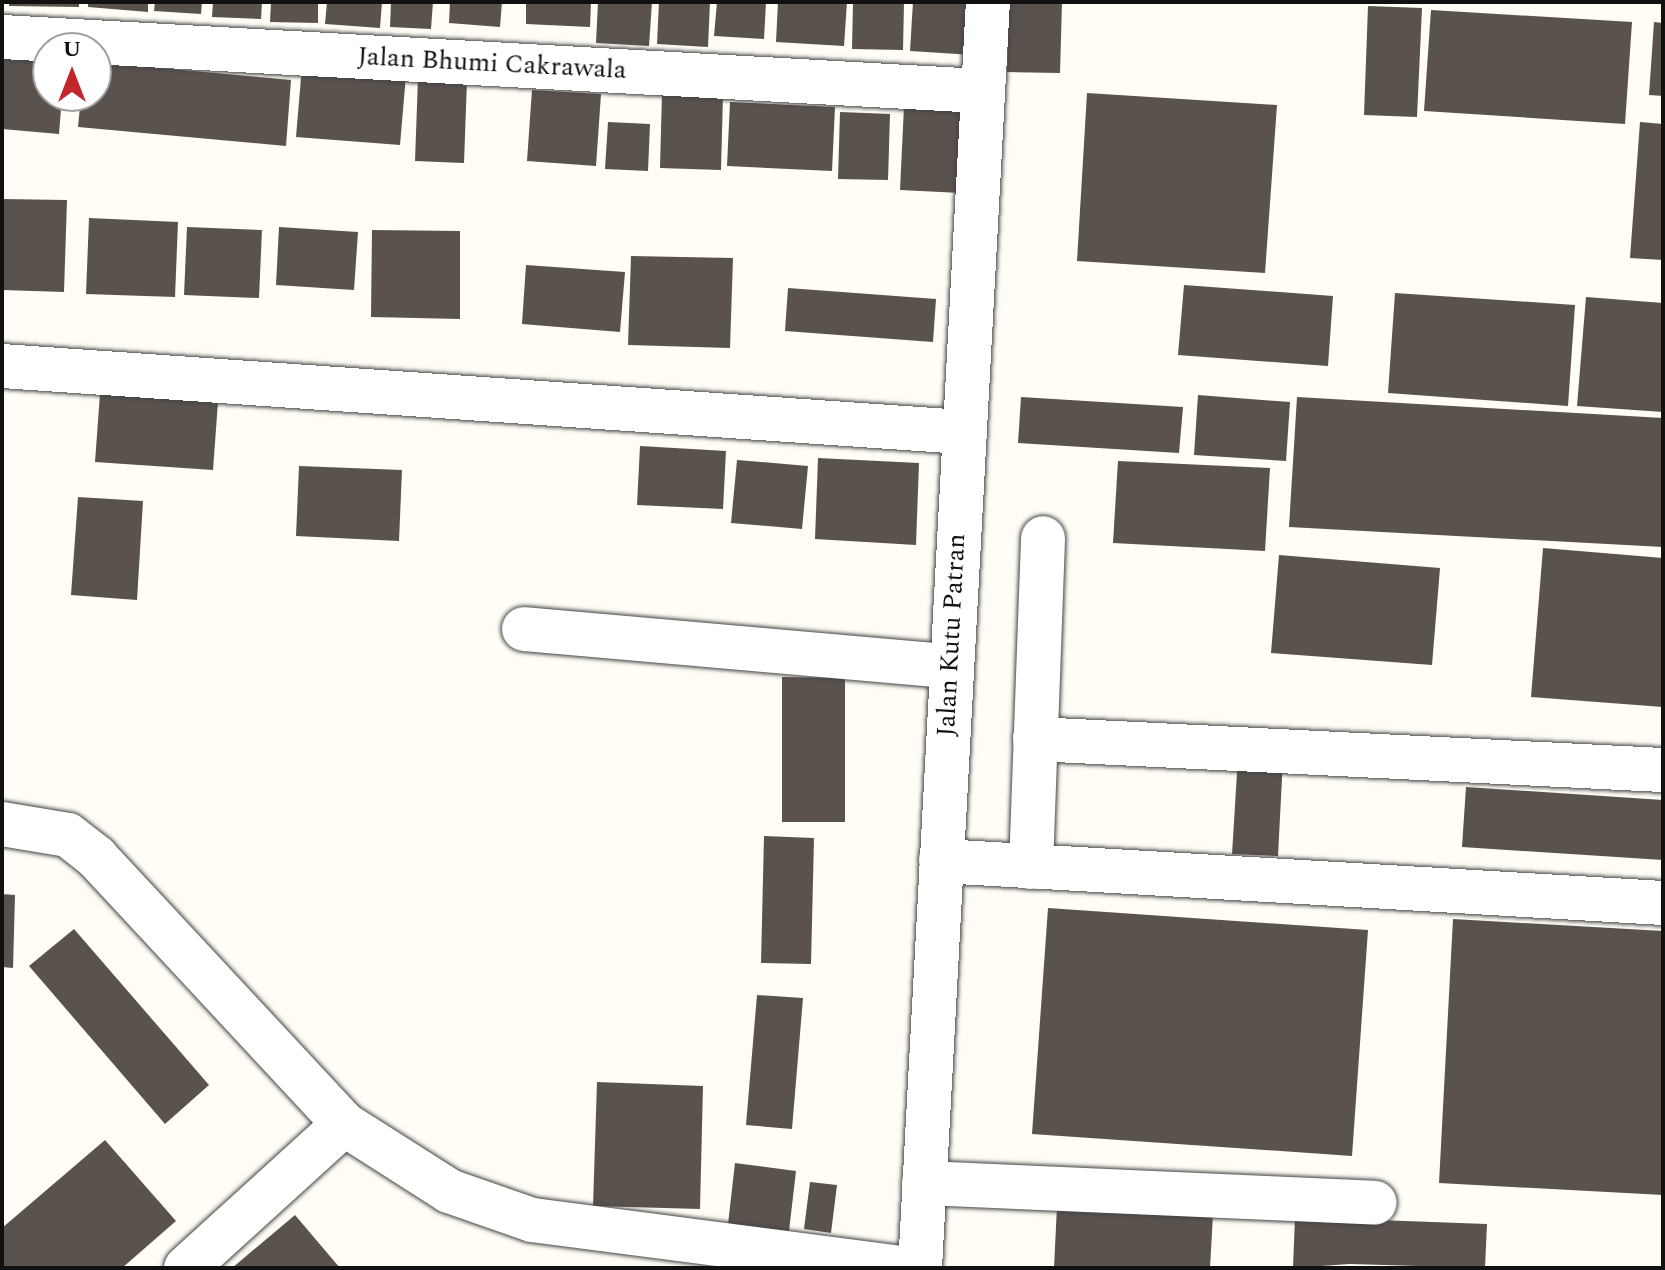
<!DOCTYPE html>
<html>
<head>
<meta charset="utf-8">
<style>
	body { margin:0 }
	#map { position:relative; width:1665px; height:1270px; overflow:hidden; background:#fffdf5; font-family:Spectral,serif }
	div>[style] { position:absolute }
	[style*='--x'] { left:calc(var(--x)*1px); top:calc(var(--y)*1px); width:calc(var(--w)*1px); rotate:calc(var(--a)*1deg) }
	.building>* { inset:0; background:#5a524d }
	.roads { filter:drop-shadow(0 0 2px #444) drop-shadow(0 0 2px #444) }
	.minor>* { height:44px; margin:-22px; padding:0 22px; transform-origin:22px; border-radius:22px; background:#fff }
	span { translate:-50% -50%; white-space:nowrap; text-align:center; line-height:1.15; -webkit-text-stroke:8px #fff; paint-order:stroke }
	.street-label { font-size:26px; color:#111 }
	.frame { position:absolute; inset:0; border:4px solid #111; pointer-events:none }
	.north { position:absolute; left:32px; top:32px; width:80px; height:80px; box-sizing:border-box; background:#fff; border:2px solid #a0a0a0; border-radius:50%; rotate:0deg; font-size:22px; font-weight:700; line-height:32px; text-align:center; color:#111 }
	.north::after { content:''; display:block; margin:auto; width:28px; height:36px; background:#c4262e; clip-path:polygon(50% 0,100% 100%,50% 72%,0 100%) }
</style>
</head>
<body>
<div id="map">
	<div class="building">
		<div style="clip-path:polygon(9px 2px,79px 2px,79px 7px,9px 6px)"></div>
		<div style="clip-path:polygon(88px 2px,148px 2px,148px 12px,88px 7px)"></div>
		<div style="clip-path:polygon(155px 2px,202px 2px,201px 14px,154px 11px)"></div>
		<div style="clip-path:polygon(213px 2px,262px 2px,261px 19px,212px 17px)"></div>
		<div style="clip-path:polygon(271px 2px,318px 2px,318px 23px,270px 22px)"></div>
		<div style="clip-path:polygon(327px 2px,382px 2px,380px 28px,325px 24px)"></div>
		<div style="clip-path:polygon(391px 2px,433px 2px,431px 29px,390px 27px)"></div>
		<div style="clip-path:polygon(450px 2px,502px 2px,500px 27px,449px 23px)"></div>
		<div style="clip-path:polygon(526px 2px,591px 2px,590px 27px,526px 24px)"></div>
		<div style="clip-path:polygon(598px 2px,652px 2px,649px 46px,596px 43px)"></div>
		<div style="clip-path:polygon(659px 2px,710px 2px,708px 47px,657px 44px)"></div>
		<div style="clip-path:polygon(717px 2px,766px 2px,764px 39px,714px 36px)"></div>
		<div style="clip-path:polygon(778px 2px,847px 2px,844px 46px,776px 42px)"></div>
		<div style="clip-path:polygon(853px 2px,904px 2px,903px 50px,852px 49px)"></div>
		<div style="clip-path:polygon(913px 2px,976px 2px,973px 55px,910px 51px)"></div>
		<div style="clip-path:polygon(1009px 2px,1062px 2px,1060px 73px,1007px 72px)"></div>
		<div style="clip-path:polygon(1368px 6px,1422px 8px,1417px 117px,1364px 115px)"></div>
		<div style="clip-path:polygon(1431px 10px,1632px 22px,1625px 124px,1424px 111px)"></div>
		<div style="clip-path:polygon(1654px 22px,1663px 23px,1663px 96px,1649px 95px)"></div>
		<div style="clip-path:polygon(2px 56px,48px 59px,48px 96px,62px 96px,59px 134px,2px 129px)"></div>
		<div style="clip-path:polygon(96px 62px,291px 80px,286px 146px,78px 127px,81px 96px,96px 96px)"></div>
		<div style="clip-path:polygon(302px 66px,406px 75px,400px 145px,296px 137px)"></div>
		<div style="clip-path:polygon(418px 78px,467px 80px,464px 163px,415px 161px)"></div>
		<div style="clip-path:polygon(532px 90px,601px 94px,596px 166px,527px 161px)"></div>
		<div style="clip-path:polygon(662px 93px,723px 95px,721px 170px,660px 168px)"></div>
		<div style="clip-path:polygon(1087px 93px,1277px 105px,1265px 273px,1077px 261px)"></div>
		<div style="clip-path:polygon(730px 102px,835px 107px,832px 171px,727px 166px)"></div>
		<div style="clip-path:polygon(904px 106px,966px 109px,961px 193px,900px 190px)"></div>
		<div style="clip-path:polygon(840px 112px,890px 114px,888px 180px,838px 179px)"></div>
		<div style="clip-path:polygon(608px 122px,650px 124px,648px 171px,605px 169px)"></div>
		<div style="clip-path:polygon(1640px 122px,1663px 124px,1663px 260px,1630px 258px)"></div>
		<div style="clip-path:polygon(2px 199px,67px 200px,64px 292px,2px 290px)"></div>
		<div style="clip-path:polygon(89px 218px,178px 222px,175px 297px,86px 294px)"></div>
		<div style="clip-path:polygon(187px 227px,262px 230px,259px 298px,184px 295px)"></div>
		<div style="clip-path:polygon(279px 227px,358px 232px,354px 290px,276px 285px)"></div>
		<div style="clip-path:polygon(372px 230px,460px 231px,460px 319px,371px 317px)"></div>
		<div style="clip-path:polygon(631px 256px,733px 258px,730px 348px,628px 345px)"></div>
		<div style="clip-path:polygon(526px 265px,625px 272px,620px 332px,522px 324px)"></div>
		<div style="clip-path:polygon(1184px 285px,1333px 296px,1328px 366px,1178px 355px)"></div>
		<div style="clip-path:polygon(788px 288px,936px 299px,933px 342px,785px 331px)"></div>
		<div style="clip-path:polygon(1395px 293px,1575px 305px,1568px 406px,1388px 393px)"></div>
		<div style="clip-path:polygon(1586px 297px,1663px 303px,1663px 412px,1577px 406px)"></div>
		<div style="clip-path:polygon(101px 380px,219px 388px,213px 470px,95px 462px)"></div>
		<div style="clip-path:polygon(1198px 395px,1290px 402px,1286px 461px,1194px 455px)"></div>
		<div style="clip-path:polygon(1021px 397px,1183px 407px,1179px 453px,1018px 443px)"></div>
		<div style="clip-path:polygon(1297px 397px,1663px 418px,1663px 547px,1289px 527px)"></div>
		<div style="clip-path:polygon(640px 446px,726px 451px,723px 509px,637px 505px)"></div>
		<div style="clip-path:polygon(818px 458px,919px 463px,916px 545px,815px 539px)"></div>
		<div style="clip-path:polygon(737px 460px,808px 466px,802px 529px,731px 523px)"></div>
		<div style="clip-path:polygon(1118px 461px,1270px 468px,1265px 551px,1113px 543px)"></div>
		<div style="clip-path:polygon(299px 466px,402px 470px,399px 541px,296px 536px)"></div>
		<div style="clip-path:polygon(78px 497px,143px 501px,137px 600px,71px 595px)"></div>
		<div style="clip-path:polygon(1543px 548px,1663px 558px,1663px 707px,1531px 697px)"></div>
		<div style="clip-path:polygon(1279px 555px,1440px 568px,1432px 665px,1271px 653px)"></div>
		<div style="clip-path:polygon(782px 677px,845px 678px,845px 822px,782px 822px)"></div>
		<div style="clip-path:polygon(1238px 757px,1283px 759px,1278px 856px,1232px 854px)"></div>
		<div style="clip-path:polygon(1466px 787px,1663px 800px,1663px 860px,1462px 847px)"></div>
		<div style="clip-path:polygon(764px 836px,814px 838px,811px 964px,761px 963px)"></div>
		<div style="clip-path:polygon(2px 894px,15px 895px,13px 968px,2px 967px)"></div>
		<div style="clip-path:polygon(1048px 908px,1368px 930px,1352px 1156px,1032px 1134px)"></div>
		<div style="clip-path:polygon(1453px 919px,1663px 931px,1663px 1195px,1439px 1183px)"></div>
		<div style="clip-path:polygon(74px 929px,209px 1085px,165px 1124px,29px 966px)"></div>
		<div style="clip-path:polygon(757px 995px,803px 998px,792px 1129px,746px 1125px)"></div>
		<div style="clip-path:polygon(597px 1082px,703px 1086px,700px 1209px,593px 1206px)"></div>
		<div style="clip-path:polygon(105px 1140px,176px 1221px,122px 1268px,2px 1268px,2px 1228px)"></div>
		<div style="clip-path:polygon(735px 1163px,796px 1171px,789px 1231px,728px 1224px)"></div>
		<div style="clip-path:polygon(810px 1182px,837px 1185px,831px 1233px,804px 1229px)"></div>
		<div style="clip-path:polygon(1057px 1206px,1213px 1214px,1210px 1268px,1054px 1268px)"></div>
		<div style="clip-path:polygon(295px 1215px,340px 1268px,232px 1268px)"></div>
		<div style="clip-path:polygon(1295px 1217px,1487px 1224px,1485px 1268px,1350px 1264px,1293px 1268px)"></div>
	</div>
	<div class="roads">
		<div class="minor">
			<div style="--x:2;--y:37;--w:980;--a:3.16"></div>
			<div style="--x:2;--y:366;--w:963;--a:3.93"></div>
			<div style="--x:524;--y:629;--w:429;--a:5"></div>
			<div style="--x:1035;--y:739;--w:629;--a:2.83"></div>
			<div style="--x:2;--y:824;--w:67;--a:9.5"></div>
			<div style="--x:68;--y:835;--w:36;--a:38"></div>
			<div style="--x:96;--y:857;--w:364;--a:47.1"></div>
			<div style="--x:344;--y:1124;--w:125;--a:32.5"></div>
			<div style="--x:449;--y:1191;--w:88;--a:19.3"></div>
			<div style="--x:532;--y:1220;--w:374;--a:7.4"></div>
			<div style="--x:941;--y:861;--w:723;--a:3.33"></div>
			<div style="--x:1031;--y:867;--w:329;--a:-87.9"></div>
			<div style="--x:924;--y:1183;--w:451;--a:2.5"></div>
			<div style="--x:186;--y:1268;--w:214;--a:-42.3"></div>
			<div style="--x:920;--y:1268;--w:1268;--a:-86.93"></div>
		</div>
	</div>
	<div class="street-label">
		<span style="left:492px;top:64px;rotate:3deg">Jalan Bhumi Cakrawala</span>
		<span style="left:952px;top:635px;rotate:-87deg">Jalan Kutu Patran</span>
	</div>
	<div class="frame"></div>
	<div class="north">U</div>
</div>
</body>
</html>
